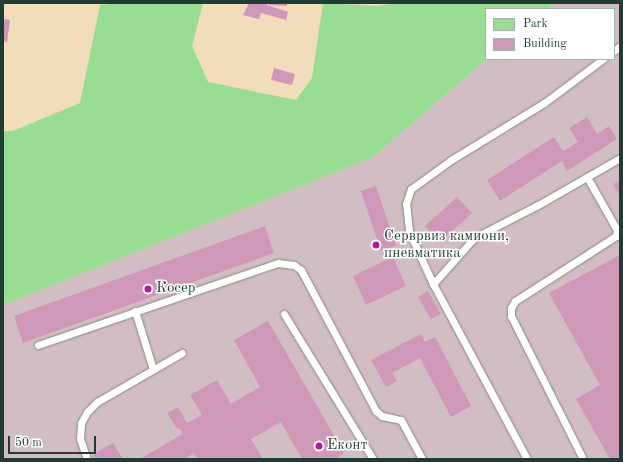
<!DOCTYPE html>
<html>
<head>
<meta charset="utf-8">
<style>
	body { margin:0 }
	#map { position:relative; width:623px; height:462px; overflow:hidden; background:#f1dcbc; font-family:"Old Standard TT",serif }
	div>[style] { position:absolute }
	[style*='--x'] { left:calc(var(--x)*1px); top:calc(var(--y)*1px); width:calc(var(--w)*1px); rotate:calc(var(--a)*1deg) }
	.industrial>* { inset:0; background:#d2bdc5 }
	.green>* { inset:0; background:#99dc94 }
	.building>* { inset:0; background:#cf98b8 }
	.roads { filter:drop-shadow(0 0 1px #888c78) drop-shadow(0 0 1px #888c78) }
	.service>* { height:7px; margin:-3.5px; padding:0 3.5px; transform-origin:3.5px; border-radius:3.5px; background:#fff }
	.dots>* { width:11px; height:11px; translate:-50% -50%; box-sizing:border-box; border:2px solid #fff; border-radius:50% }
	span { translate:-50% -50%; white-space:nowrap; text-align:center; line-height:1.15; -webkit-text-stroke:3px #fff; paint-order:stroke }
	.poi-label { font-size:15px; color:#1f3d34 }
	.left { translate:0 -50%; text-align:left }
	.frame { position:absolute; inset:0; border:4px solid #1f3d34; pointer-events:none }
	.legend { position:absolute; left:485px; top:8px; width:130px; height:52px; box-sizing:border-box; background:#fff; border:1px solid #a5b1ae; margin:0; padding:5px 7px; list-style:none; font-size:12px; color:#1f3d34 }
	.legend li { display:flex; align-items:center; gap:8px; height:20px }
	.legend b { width:20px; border:1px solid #a5b1ae }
	.scale { position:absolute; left:8px; top:436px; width:88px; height:18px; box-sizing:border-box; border:2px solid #1f3d34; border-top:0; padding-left:5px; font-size:12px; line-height:14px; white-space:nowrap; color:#1f3d34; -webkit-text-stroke:3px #fff; paint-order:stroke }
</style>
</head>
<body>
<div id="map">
	<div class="industrial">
		<div style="clip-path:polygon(553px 3px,620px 3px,620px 459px,3px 459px,3px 305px,372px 158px,487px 59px,614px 59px,614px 9px,546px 9px)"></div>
	</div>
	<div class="green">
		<div style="clip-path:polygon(123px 3px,203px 3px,192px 46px,208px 82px,296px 100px,312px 78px,323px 3px,376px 6px,397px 3px,553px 3px,546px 9px,486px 9px,487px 59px,372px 158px,3px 305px,3px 131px,13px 131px,80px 103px,100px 5px)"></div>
	</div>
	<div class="building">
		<div style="clip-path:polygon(249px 3px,267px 3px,267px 5px,288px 12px,286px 20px,261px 13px,259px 19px,243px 15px)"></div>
		<div style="clip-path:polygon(269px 3px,287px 3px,287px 6px,269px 5px)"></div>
		<div style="clip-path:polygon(3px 19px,10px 20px,7px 42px,3px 41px)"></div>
		<div style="clip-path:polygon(274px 68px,295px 74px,292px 85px,271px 80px)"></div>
		<div style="clip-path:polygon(587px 117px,597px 134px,609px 126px,617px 139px,567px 171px,562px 161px,500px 201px,487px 180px,554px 137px,563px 151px,578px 142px,569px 128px)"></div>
		<div style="clip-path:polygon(620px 181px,620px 196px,613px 184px)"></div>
		<div style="clip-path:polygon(376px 186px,396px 246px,381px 251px,361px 191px)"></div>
		<div style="clip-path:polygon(457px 197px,472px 213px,440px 242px,425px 226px)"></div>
		<div style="clip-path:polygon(265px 226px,274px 253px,23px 343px,14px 316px)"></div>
		<div style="clip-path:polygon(620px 255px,620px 457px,610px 459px,576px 399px,600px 385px,549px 293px)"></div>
		<div style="clip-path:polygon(393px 257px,406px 286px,366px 305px,353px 276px)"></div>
		<div style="clip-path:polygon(428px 291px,441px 314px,431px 319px,418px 297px)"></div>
		<div style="clip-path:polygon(268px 321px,344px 453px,335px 459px,302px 459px,281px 422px,251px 439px,263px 459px,198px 459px,194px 453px,184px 459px,140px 459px,183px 434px,179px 428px,177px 429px,167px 413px,178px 407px,187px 423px,202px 415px,190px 395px,217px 380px,231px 404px,260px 387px,234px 340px)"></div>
		<div style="clip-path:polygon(421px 334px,425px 342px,435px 337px,471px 406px,451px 417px,420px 358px,392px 373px,397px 381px,386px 387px,371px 360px)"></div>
		<div style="clip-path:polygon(113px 443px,123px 459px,96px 459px,93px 454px)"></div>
	</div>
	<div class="roads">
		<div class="service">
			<div style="--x:614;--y:51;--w:8;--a:-40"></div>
			<div style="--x:433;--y:284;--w:62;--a:-48.3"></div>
			<div style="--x:474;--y:238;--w:72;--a:-27.3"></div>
			<div style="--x:538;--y:205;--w:95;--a:-29.8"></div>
			<div style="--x:135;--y:311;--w:61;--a:72.8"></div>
			<div style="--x:284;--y:314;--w:170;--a:58.5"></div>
			<div style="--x:38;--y:345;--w:254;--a:-18.9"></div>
			<div style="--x:278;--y:263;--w:16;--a:7"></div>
			<div style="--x:294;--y:265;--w:9;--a:36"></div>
			<div style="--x:301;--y:270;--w:160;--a:62"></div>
			<div style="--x:376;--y:411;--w:8;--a:40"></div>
			<div style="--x:382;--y:416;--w:19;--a:12"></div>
			<div style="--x:401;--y:420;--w:44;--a:61.7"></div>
			<div style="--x:87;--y:459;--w:21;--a:-109"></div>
			<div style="--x:80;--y:439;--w:16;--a:-86"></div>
			<div style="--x:81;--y:423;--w:13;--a:-61"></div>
			<div style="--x:87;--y:412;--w:14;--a:-45"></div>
			<div style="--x:97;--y:402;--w:98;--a:-30"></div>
			<div style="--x:527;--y:459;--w:199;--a:-118.2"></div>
			<div style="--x:433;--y:284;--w:58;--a:-114.4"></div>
			<div style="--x:409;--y:231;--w:27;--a:-96"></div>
			<div style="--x:406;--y:204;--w:16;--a:-72"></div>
			<div style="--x:411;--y:189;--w:49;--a:-35.9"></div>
			<div style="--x:451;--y:160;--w:109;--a:-31.5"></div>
			<div style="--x:544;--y:103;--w:74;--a:-36.7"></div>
			<div style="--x:583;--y:459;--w:160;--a:-116.7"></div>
			<div style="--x:511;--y:316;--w:8;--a:-90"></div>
			<div style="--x:511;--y:308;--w:8;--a:-60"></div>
			<div style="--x:515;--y:301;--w:120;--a:-32.8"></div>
			<div style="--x:616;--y:236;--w:6;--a:-81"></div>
			<div style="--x:617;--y:230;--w:61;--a:-119.5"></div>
		</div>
	</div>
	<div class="dots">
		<div style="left:376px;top:245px;background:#b5179e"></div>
		<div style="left:148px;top:289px;background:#b5179e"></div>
		<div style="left:319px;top:446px;background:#b5179e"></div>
	</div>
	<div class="poi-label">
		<span class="left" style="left:384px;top:245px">Серврвиз камиони,<br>пневматика</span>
		<span class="left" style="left:156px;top:289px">Косер</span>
		<span class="left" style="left:327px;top:446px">Еконт</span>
	</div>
	<div class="frame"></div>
	<ul class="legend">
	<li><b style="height:11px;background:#99dc94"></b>Park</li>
	<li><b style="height:11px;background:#cf98b8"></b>Building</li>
	</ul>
	<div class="scale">50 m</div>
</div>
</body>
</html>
